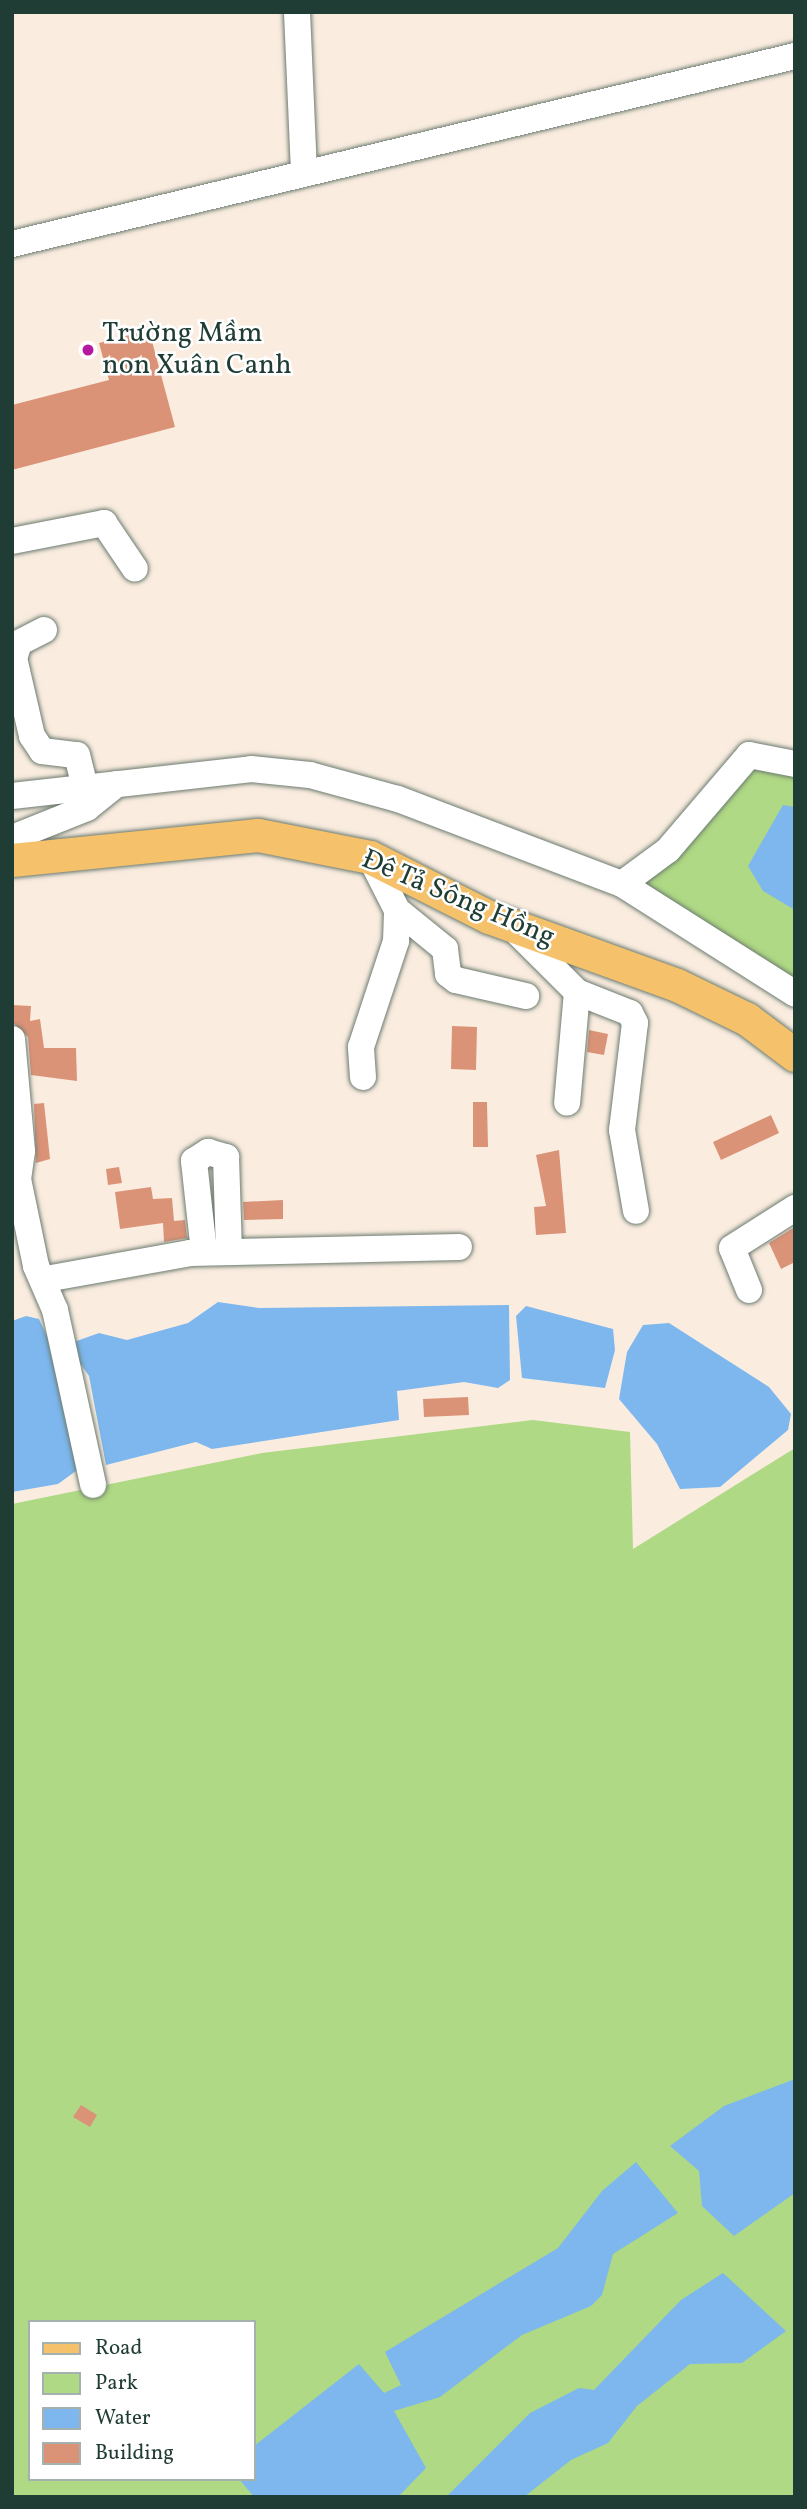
<!DOCTYPE html>
<html>
<head>
<meta charset="utf-8">
<style>
	body { margin:0 }
	#map { position:relative; width:807px; height:2509px; overflow:hidden; background:#faede0; font-family:Vollkorn,serif }
	div>[style] { position:absolute }
	[style*='--x'] { left:calc(var(--x)*1px); top:calc(var(--y)*1px); width:calc(var(--w)*1px); rotate:calc(var(--a)*1deg) }
	.green>* { inset:0; background:#afd984 }
	.water>* { inset:0; background:#7db7ee }
	.building>* { inset:0; background:#db9378 }
	.roads { filter:drop-shadow(0 0 2px #6c7b70) drop-shadow(0 0 2px #6c7b70) }
	.minor>* { height:26px; margin:-13px; padding:0 13px; transform-origin:13px; border-radius:13px; background:#fff }
	.major>* { height:33px; margin:-16.5px; padding:0 16.5px; transform-origin:16.5px; border-radius:16.5px; background:#f6c16b }
	.dots>* { width:19px; height:19px; translate:-50% -50%; box-sizing:border-box; border:4px solid #fff; border-radius:50% }
	span { translate:-50% -50%; white-space:nowrap; text-align:center; line-height:1.15; -webkit-text-stroke:5px #fff; paint-order:stroke }
	.poi-label { font-size:28px; color:#1f3d34 }
	.left { translate:0 -50%; text-align:left }
	.street-label { font-size:28px; color:#1f3d34 }
	.frame { position:absolute; inset:0; border:14px solid #1f3d34; pointer-events:none }
	.legend { position:absolute; left:28px; top:2320px; width:228px; height:161px; box-sizing:border-box; background:#fff; border:2px solid #a5b1ae; margin:0; padding:9px 12px; list-style:none; font-size:21px; color:#1f3d34 }
	.legend li { display:flex; align-items:center; gap:14px; height:35px }
	.legend b { width:35px; border:2px solid #a5b1ae }
</style>
</head>
<body>
<div id="map">
	<div class="green">
		<div style="clip-path:polygon(795px 766px,795px 994px,622px 884px,729px 771px)"></div>
		<div style="clip-path:polygon(evenodd,533px 1420px,630px 1432px,633px 1549px,795px 1448px,795px 2497px,12px 2497px,12px 1504px,262px 1453px,533px 1420px,30px 2322px,254px 2322px,254px 2479px,30px 2479px,30px 2322px)"></div>
	</div>
	<div class="water">
		<div style="clip-path:polygon(783px 805px,795px 807px,795px 910px,763px 891px,748px 866px)"></div>
		<div style="clip-path:polygon(218px 1302px,259px 1308px,509px 1305px,510px 1380px,498px 1388px,464px 1382px,397px 1391px,399px 1420px,212px 1449px,196px 1442px,106px 1465px,89px 1376px,75px 1356px,74px 1342px,99px 1333px,127px 1340px,188px 1323px)"></div>
		<div style="clip-path:polygon(526px 1306px,613px 1329px,615px 1350px,605px 1388px,522px 1378px,516px 1316px)"></div>
		<div style="clip-path:polygon(26px 1316px,39px 1319px,50px 1343px,80px 1468px,58px 1484px,12px 1492px,12px 1321px)"></div>
		<div style="clip-path:polygon(669px 1323px,769px 1387px,791px 1414px,788px 1430px,720px 1487px,680px 1489px,657px 1444px,619px 1399px,627px 1352px,643px 1325px)"></div>
		<div style="clip-path:polygon(795px 2079px,795px 2193px,734px 2236px,702px 2206px,699px 2171px,670px 2146px,724px 2106px)"></div>
		<div style="clip-path:polygon(636px 2162px,678px 2213px,613px 2254px,602px 2295px,591px 2306px,522px 2335px,440px 2397px,394px 2411px,426px 2468px,398px 2497px,254px 2497px,239px 2479px,254px 2479px,254px 2446px,359px 2364px,384px 2393px,401px 2385px,385px 2352px,558px 2248px,602px 2191px)"></div>
		<div style="clip-path:polygon(723px 2273px,786px 2331px,742px 2363px,690px 2364px,637px 2406px,608px 2443px,571px 2460px,524px 2497px,446px 2497px,530px 2413px,579px 2388px,594px 2390px,681px 2300px)"></div>
	</div>
	<div class="building">
		<div style="clip-path:polygon(149px 330px,175px 427px,12px 470px,12px 405px,109px 380px,99px 343px)"></div>
		<div style="clip-path:polygon(12px 1005px,31px 1006px,30px 1021px,40px 1019px,44px 1048px,76px 1048px,77px 1081px,31px 1075px,28px 1037px,12px 1022px)"></div>
		<div style="clip-path:polygon(452px 1026px,477px 1027px,476px 1070px,451px 1069px)"></div>
		<div style="clip-path:polygon(589px 1030px,608px 1034px,604px 1055px,587px 1052px)"></div>
		<div style="clip-path:polygon(473px 1102px,487px 1102px,488px 1147px,473px 1147px)"></div>
		<div style="clip-path:polygon(44px 1103px,50px 1159px,36px 1163px,34px 1104px)"></div>
		<div style="clip-path:polygon(771px 1115px,779px 1133px,721px 1160px,713px 1142px)"></div>
		<div style="clip-path:polygon(559px 1150px,566px 1233px,536px 1235px,534px 1207px,546px 1206px,536px 1155px)"></div>
		<div style="clip-path:polygon(119px 1167px,122px 1183px,108px 1185px,106px 1169px)"></div>
		<div style="clip-path:polygon(151px 1187px,153px 1199px,172px 1198px,174px 1221px,185px 1220px,187px 1238px,164px 1242px,163px 1223px,120px 1229px,115px 1192px)"></div>
		<div style="clip-path:polygon(283px 1200px,283px 1219px,244px 1220px,243px 1202px)"></div>
		<div style="clip-path:polygon(795px 1227px,795px 1262px,781px 1269px,769px 1243px)"></div>
		<div style="clip-path:polygon(468px 1397px,469px 1415px,424px 1417px,423px 1399px)"></div>
		<div style="clip-path:polygon(81px 2105px,97px 2115px,90px 2127px,73px 2117px)"></div>
	</div>
	<div class="roads">
		<div class="minor">
			<div style="--x:297;--y:12;--w:161;--a:87.5"></div>
			<div style="--x:12;--y:244;--w:805;--a:-13.5"></div>
			<div style="--x:12;--y:541;--w:94;--a:-11.1"></div>
			<div style="--x:104;--y:523;--w:55;--a:56"></div>
			<div style="--x:44;--y:630;--w:28;--a:153"></div>
			<div style="--x:19;--y:643;--w:16;--a:108"></div>
			<div style="--x:14;--y:658;--w:80;--a:77"></div>
			<div style="--x:32;--y:736;--w:18;--a:56"></div>
			<div style="--x:42;--y:751;--w:35;--a:7"></div>
			<div style="--x:77;--y:755;--w:34;--a:76"></div>
			<div style="--x:12;--y:796;--w:241;--a:-6.4"></div>
			<div style="--x:251;--y:769;--w:59;--a:5.8"></div>
			<div style="--x:310;--y:775;--w:91;--a:15.3"></div>
			<div style="--x:398;--y:799;--w:240;--a:20.8"></div>
			<div style="--x:622;--y:884;--w:205;--a:32.4"></div>
			<div style="--x:12;--y:838;--w:81;--a:-21.8"></div>
			<div style="--x:87;--y:808;--w:38;--a:-39"></div>
			<div style="--x:622;--y:884;--w:57;--a:-36.5"></div>
			<div style="--x:668;--y:850;--w:125;--a:-49.5"></div>
			<div style="--x:749;--y:755;--w:47;--a:11.1"></div>
			<div style="--x:397;--y:910;--w:62;--a:39.1"></div>
			<div style="--x:445;--y:949;--w:25;--a:83"></div>
			<div style="--x:448;--y:974;--w:10;--a:37"></div>
			<div style="--x:456;--y:980;--w:72;--a:12.9"></div>
			<div style="--x:514;--y:929;--w:89;--a:45"></div>
			<div style="--x:577;--y:992;--w:111;--a:95.1"></div>
			<div style="--x:577;--y:992;--w:57;--a:21.6"></div>
			<div style="--x:630;--y:1013;--w:11;--a:63"></div>
			<div style="--x:635;--y:1023;--w:108;--a:96.9"></div>
			<div style="--x:622;--y:1130;--w:82;--a:80.2"></div>
			<div style="--x:12;--y:1039;--w:112;--a:84.9"></div>
			<div style="--x:22;--y:1151;--w:28;--a:98"></div>
			<div style="--x:18;--y:1179;--w:89;--a:78.3"></div>
			<div style="--x:36;--y:1266;--w:48;--a:66.6"></div>
			<div style="--x:55;--y:1310;--w:179;--a:77.7"></div>
			<div style="--x:363;--y:1077;--w:30;--a:-94"></div>
			<div style="--x:361;--y:1047;--w:112;--a:-71.7"></div>
			<div style="--x:396;--y:941;--w:31;--a:-88"></div>
			<div style="--x:397;--y:910;--w:59;--a:-117"></div>
			<div style="--x:204;--y:1252;--w:92;--a:-96.3"></div>
			<div style="--x:194;--y:1161;--w:17;--a:-33"></div>
			<div style="--x:208;--y:1152;--w:19;--a:16"></div>
			<div style="--x:226;--y:1157;--w:94;--a:88.2"></div>
			<div style="--x:46;--y:1279;--w:146;--a:-10.2"></div>
			<div style="--x:190;--y:1253;--w:269;--a:-1.3"></div>
			<div style="--x:749;--y:1290;--w:45;--a:-112"></div>
			<div style="--x:732;--y:1248;--w:75;--a:-32.4"></div>
		</div>
		<div class="major">
			<div style="--x:12;--y:860;--w:247;--a:-5.8"></div>
			<div style="--x:258;--y:835;--w:114;--a:11.1"></div>
			<div style="--x:370;--y:857;--w:133;--a:26.8"></div>
			<div style="--x:489;--y:917;--w:200;--a:19.9"></div>
			<div style="--x:677;--y:985;--w:78;--a:25.9"></div>
			<div style="--x:747;--y:1019;--w:60;--a:36.9"></div>
		</div>
	</div>
	<div class="dots">
		<div style="left:88px;top:350px;background:#b5179e"></div>
	</div>
	<div class="poi-label">
		<span class="left" style="left:102px;top:350px">Trường Mầm<br>non Xuân Canh</span>
	</div>
	<div class="street-label">
		<span style="left:458px;top:899px;rotate:23deg">Đê Tả Sông Hồng</span>
	</div>
	<div class="frame"></div>
	<ul class="legend">
	<li><b style="height:9px;background:#f6c16b"></b>Road</li>
	<li><b style="height:19px;background:#afd984"></b>Park</li>
	<li><b style="height:19px;background:#7db7ee"></b>Water</li>
	<li><b style="height:19px;background:#db9378"></b>Building</li>
	</ul>
</div>
</body>
</html>
